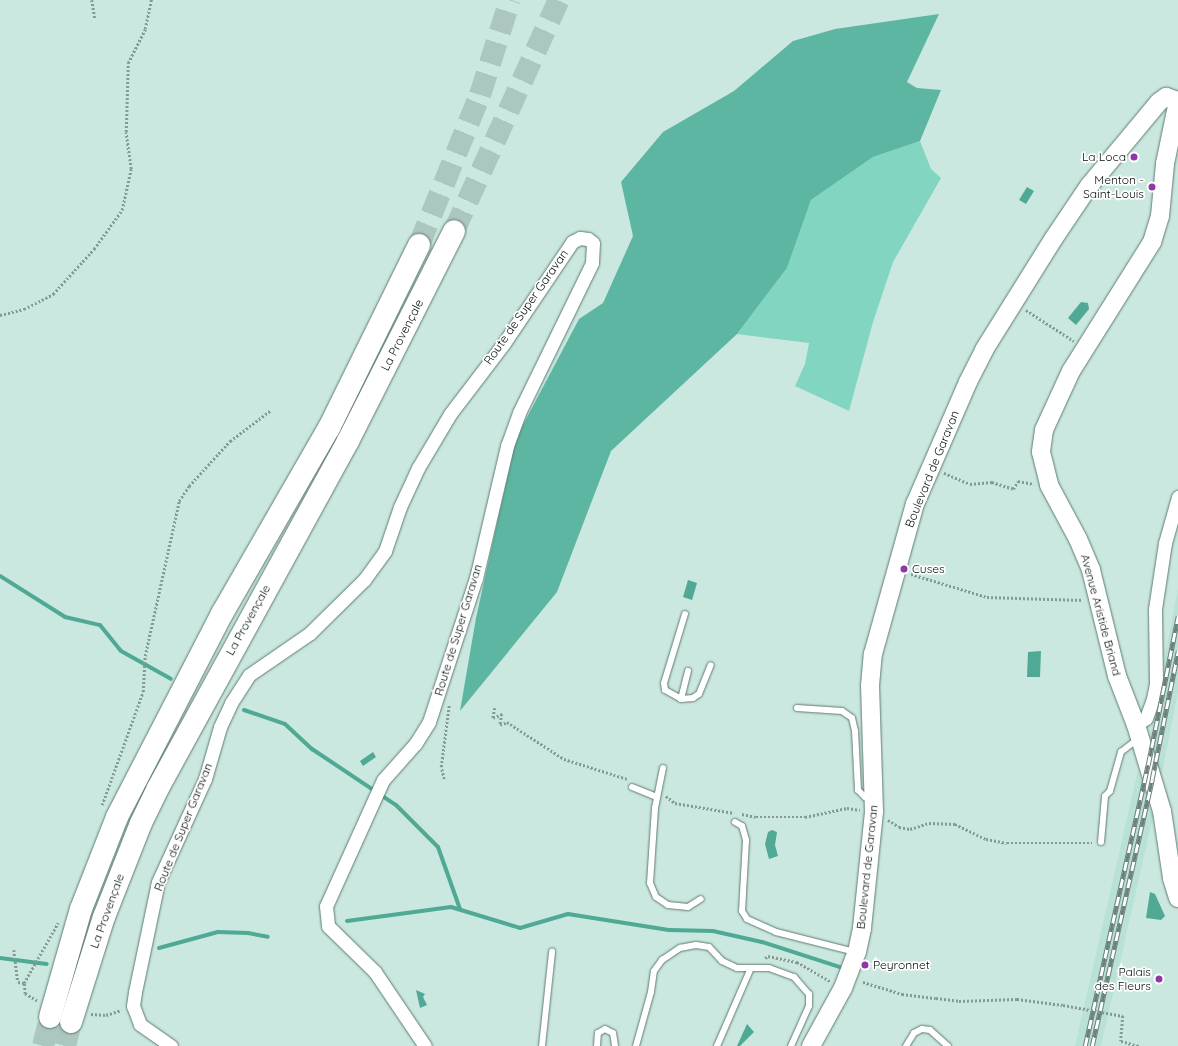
<!DOCTYPE html>
<html>
<head>
<meta charset="utf-8">
<style>
	body { margin:0 }
	#map { position:relative; width:1178px; height:1046px; overflow:hidden; background:#cae8e0; font-family:Quicksand,sans-serif }
	div>[style] { position:absolute }
	[style*='--x'] { left:calc(var(--x)*1px); top:calc(var(--y)*1px); width:calc(var(--w)*1px); rotate:calc(var(--a)*1deg) }
	.built>* { inset:0; background:#b9e1d6 }
	.green>* { inset:0; background:#82d5c1 }
	.forest>* { inset:0; background:#5db6a2 }
	.water>* { inset:0; background:#4fa995 }
	.stream>* { height:4px; margin:-2px; padding:0 2px; transform-origin:2px; border-radius:2px; background:#4fa995 }
	.highway-tunnel>* { height:22px; margin-top:-11px; transform-origin:0; background:repeating-linear-gradient(90deg,#acc7c0 0 22px,transparent 0 33px) }
	.path>* { height:2.5px; margin-top:-1.25px; transform-origin:0; background:repeating-linear-gradient(90deg,#849a94 0 2px,transparent 0 4px) }
	.roads { filter:drop-shadow(0 0 1px #5f7a73) drop-shadow(0 0 1px #5f7a73) }
	.lane>* { height:6px; margin:-3px; padding:0 3px; transform-origin:3px; border-radius:3px; background:#fff }
	.street>* { height:13px; margin:-6.5px; padding:0 6.5px; transform-origin:6.5px; border-radius:6.5px; background:#fff }
	.secondary>* { height:18px; margin:-9px; padding:0 9px; transform-origin:9px; border-radius:9px; background:#fff }
	.highway>* { height:22px; margin:-11px; padding:0 11px; transform-origin:11px; border-radius:11px; background:#fff }
	.rail>* { height:4.5px; margin-top:-2.25px; transform-origin:0; background:repeating-linear-gradient(90deg,#fff 0 9px,#6d817c 0 18px); box-sizing:border-box; border-block:1px solid #6d817c }
	.path-bridge>* { height:2.5px; margin-top:-1.25px; transform-origin:0; background:repeating-linear-gradient(90deg,#849a94 0 2px,transparent 0 4px) }
	.dots>* { width:11px; height:11px; translate:-50% -50%; box-sizing:border-box; border:2px solid #fff; border-radius:50% }
	span { translate:-50% -50%; white-space:nowrap; text-align:center; line-height:1.15; -webkit-text-stroke:3.5px #fff; paint-order:stroke }
	.poi-label { font-size:12px; color:#050e0c }
	.right { translate:-100% -50%; text-align:right }
	.left { translate:0 -50%; text-align:left }
	.street-label { font-size:12px; color:#050e0c }
</style>
</head>
<body>
<div id="map">
	<div class="built">
		<div style="clip-path:polygon(1178px 588px,1178px 692px,1161px 778px,1150px 735px)"></div>
		<div style="clip-path:polygon(1138px 770px,1153px 817px,1101px 1046px,1075px 1046px)"></div>
	</div>
	<div class="green">
		<div style="clip-path:polygon(920px 141px,931px 169px,941px 178px,893px 262px,873px 322px,849px 411px,795px 386px,805px 364px,809px 343px,737px 334px,787px 268px,811px 200px,873px 157px)"></div>
	</div>
	<div class="forest">
		<div style="clip-path:polygon(939px 14px,907px 82px,917px 88px,941px 90px,920px 141px,873px 157px,811px 200px,787px 268px,737px 334px,611px 451px,557px 592px,460px 711px,476px 618px,516px 438px,579px 319px,603px 303px,633px 236px,621px 182px,663px 132px,734px 91px,793px 41px,835px 29px)"></div>
	</div>
	<div class="water">
		<div style="clip-path:polygon(1027px 187px,1034px 191px,1026px 204px,1019px 200px)"></div>
		<div style="clip-path:polygon(1081px 302px,1088px 303px,1089px 309px,1076px 325px,1068px 318px)"></div>
		<div style="clip-path:polygon(688px 580px,697px 583px,692px 600px,683px 597px)"></div>
		<div style="clip-path:polygon(1041px 651px,1040px 677px,1027px 677px,1028px 652px)"></div>
		<div style="clip-path:polygon(373px 752px,376px 757px,363px 766px,360px 761px)"></div>
		<div style="clip-path:polygon(772px 830px,777px 832px,775px 845px,778px 856px,769px 859px,765px 844px,768px 832px)"></div>
		<div style="clip-path:polygon(1150px 892px,1155px 894px,1165px 916px,1161px 920px,1146px 918px)"></div>
		<div style="clip-path:polygon(416px 990px,425px 994px,423px 997px,427px 1005px,420px 1008px)"></div>
		<div style="clip-path:polygon(747px 1024px,754px 1032px,740px 1046px,737px 1046px)"></div>
	</div>
	<div class="stream">
		<div style="--x:0;--y:576;--w:77;--a:32.2"></div>
		<div style="--x:65;--y:617;--w:36;--a:13"></div>
		<div style="--x:100;--y:625;--w:33;--a:51"></div>
		<div style="--x:121;--y:651;--w:57;--a:29.2"></div>
		<div style="--x:244;--y:710;--w:43;--a:18.9"></div>
		<div style="--x:285;--y:724;--w:37;--a:43"></div>
		<div style="--x:312;--y:749;--w:101;--a:33.7"></div>
		<div style="--x:396;--y:805;--w:59;--a:45"></div>
		<div style="--x:438;--y:847;--w:66;--a:70.5"></div>
		<div style="--x:347;--y:921;--w:105;--a:-7.7"></div>
		<div style="--x:451;--y:907;--w:72;--a:16.9"></div>
		<div style="--x:520;--y:928;--w:50;--a:-16.3"></div>
		<div style="--x:568;--y:914;--w:102;--a:9"></div>
		<div style="--x:669;--y:930;--w:44;--a:1.3"></div>
		<div style="--x:713;--y:931;--w:50;--a:12.7"></div>
		<div style="--x:762;--y:942;--w:82;--a:17.8"></div>
		<div style="--x:159;--y:948;--w:61;--a:-15.2"></div>
		<div style="--x:218;--y:932;--w:30;--a:2"></div>
		<div style="--x:248;--y:933;--w:20;--a:11"></div>
		<div style="--x:0;--y:958;--w:47;--a:7.3"></div>
	</div>
	<div class="highway-tunnel">
		<div style="--x:454;--y:231;--w:254;--a:-65.6"></div>
		<div style="--x:419;--y:245;--w:162;--a:-67.9"></div>
		<div style="--x:480;--y:95;--w:100;--a:-72.5"></div>
		<div style="--x:43;--y:1046;--w:30;--a:-76"></div>
		<div style="--x:65;--y:1046;--w:25;--a:-76"></div>
	</div>
	<div class="path">
		<div style="--x:92;--y:0;--w:18;--a:81"></div>
		<div style="--x:1026;--y:310;--w:57;--a:32.9"></div>
		<div style="--x:0;--y:315;--w:25;--a:-14"></div>
		<div style="--x:24;--y:309;--w:33;--a:-27"></div>
		<div style="--x:53;--y:294;--w:61;--a:-47.7"></div>
		<div style="--x:94;--y:249;--w:48;--a:-54.3"></div>
		<div style="--x:122;--y:210;--w:42;--a:-77.6"></div>
		<div style="--x:131;--y:169;--w:37;--a:-98"></div>
		<div style="--x:126;--y:132;--w:69;--a:-88.3"></div>
		<div style="--x:128;--y:63;--w:38;--a:-63"></div>
		<div style="--x:145;--y:29;--w:30;--a:-78"></div>
		<div style="--x:944;--y:473;--w:28;--a:23"></div>
		<div style="--x:970;--y:484;--w:22;--a:-5"></div>
		<div style="--x:992;--y:482;--w:22;--a:18"></div>
		<div style="--x:1013;--y:489;--w:9;--a:-58"></div>
		<div style="--x:1018;--y:481;--w:16;--a:11"></div>
		<div style="--x:911;--y:574;--w:79;--a:16.8"></div>
		<div style="--x:987;--y:597;--w:96;--a:1.8"></div>
		<div style="--x:495;--y:708;--w:10;--a:101"></div>
		<div style="--x:493;--y:718;--w:10;--a:-24"></div>
		<div style="--x:502;--y:714;--w:11;--a:100"></div>
		<div style="--x:500;--y:725;--w:8;--a:-23"></div>
		<div style="--x:507;--y:722;--w:68;--a:33"></div>
		<div style="--x:564;--y:759;--w:66;--a:17.6"></div>
		<div style="--x:444;--y:779;--w:12;--a:-104"></div>
		<div style="--x:441;--y:767;--w:63;--a:-82.6"></div>
		<div style="--x:666;--y:796;--w:11;--a:38"></div>
		<div style="--x:675;--y:803;--w:60;--a:9.6"></div>
		<div style="--x:102;--y:805;--w:120;--a:-70.1"></div>
		<div style="--x:143;--y:692;--w:36;--a:-87"></div>
		<div style="--x:145;--y:656;--w:159;--a:-77.6"></div>
		<div style="--x:179;--y:501;--w:18;--a:-56"></div>
		<div style="--x:189;--y:486;--w:61;--a:-47.7"></div>
		<div style="--x:230;--y:441;--w:51;--a:-37.1"></div>
		<div style="--x:742;--y:814;--w:14;--a:12"></div>
		<div style="--x:756;--y:817;--w:49;--a:0"></div>
		<div style="--x:805;--y:817;--w:43;--a:-12.1"></div>
		<div style="--x:847;--y:808;--w:13;--a:9"></div>
		<div style="--x:888;--y:820;--w:13;--a:32"></div>
		<div style="--x:899;--y:827;--w:11;--a:10"></div>
		<div style="--x:910;--y:829;--w:20;--a:-18"></div>
		<div style="--x:929;--y:823;--w:26;--a:2"></div>
		<div style="--x:955;--y:824;--w:34;--a:26"></div>
		<div style="--x:986;--y:839;--w:21;--a:11"></div>
		<div style="--x:1007;--y:843;--w:85;--a:0"></div>
		<div style="--x:14;--y:950;--w:32;--a:83"></div>
		<div style="--x:18;--y:982;--w:6;--a:9"></div>
		<div style="--x:765;--y:958;--w:4;--a:-34"></div>
		<div style="--x:768;--y:956;--w:30;--a:12"></div>
		<div style="--x:797;--y:962;--w:38;--a:30"></div>
		<div style="--x:863;--y:982;--w:41;--a:17.1"></div>
		<div style="--x:902;--y:994;--w:34;--a:7"></div>
		<div style="--x:936;--y:998;--w:23;--a:7"></div>
		<div style="--x:959;--y:1001;--w:58;--a:-2"></div>
		<div style="--x:1017;--y:999;--w:46;--a:7.4"></div>
		<div style="--x:37;--y:1001;--w:14;--a:-150"></div>
		<div style="--x:25;--y:994;--w:11;--a:-95"></div>
		<div style="--x:24;--y:983;--w:69;--a:-60.5"></div>
		<div style="--x:91;--y:1014;--w:15;--a:4"></div>
		<div style="--x:106;--y:1015;--w:16;--a:-18"></div>
		<div style="--x:1123;--y:1016;--w:25;--a:95"></div>
		<div style="--x:1121;--y:1041;--w:19;--a:16"></div>
	</div>
	<div class="roads">
		<div class="lane">
			<div style="--x:685;--y:614;--w:72;--a:106.9"></div>
			<div style="--x:664;--y:683;--w:7;--a:82"></div>
			<div style="--x:665;--y:690;--w:18;--a:29"></div>
			<div style="--x:681;--y:699;--w:12;--a:-5"></div>
			<div style="--x:693;--y:698;--w:7;--a:-34"></div>
			<div style="--x:699;--y:694;--w:31;--a:-68"></div>
			<div style="--x:681;--y:699;--w:29;--a:-76"></div>
			<div style="--x:797;--y:708;--w:45;--a:3.8"></div>
			<div style="--x:842;--y:711;--w:12;--a:35"></div>
			<div style="--x:852;--y:718;--w:13;--a:77"></div>
			<div style="--x:855;--y:731;--w:59;--a:87.1"></div>
			<div style="--x:858;--y:790;--w:10;--a:45"></div>
			<div style="--x:865;--y:797;--w:7;--a:8"></div>
			<div style="--x:663;--y:768;--w:41;--a:101.3"></div>
			<div style="--x:655;--y:808;--w:75;--a:93.8"></div>
			<div style="--x:650;--y:883;--w:15;--a:67"></div>
			<div style="--x:656;--y:897;--w:14;--a:34"></div>
			<div style="--x:668;--y:905;--w:20;--a:6"></div>
			<div style="--x:688;--y:907;--w:15;--a:-32"></div>
			<div style="--x:632;--y:787;--w:27;--a:22"></div>
			<div style="--x:735;--y:822;--w:8;--a:30"></div>
			<div style="--x:742;--y:826;--w:15;--a:74"></div>
			<div style="--x:746;--y:840;--w:71;--a:93.2"></div>
			<div style="--x:742;--y:911;--w:9;--a:58"></div>
			<div style="--x:747;--y:919;--w:32;--a:24"></div>
			<div style="--x:776;--y:932;--w:81;--a:14.2"></div>
			<div style="--x:1101;--y:842;--w:46;--a:-85"></div>
			<div style="--x:1105;--y:796;--w:7;--a:-45"></div>
			<div style="--x:1110;--y:791;--w:41;--a:-74.2"></div>
			<div style="--x:1121;--y:752;--w:23;--a:-38"></div>
			<div style="--x:542;--y:1046;--w:95;--a:-83.9"></div>
			<div style="--x:597;--y:1046;--w:13;--a:-86"></div>
			<div style="--x:598;--y:1033;--w:8;--a:-30"></div>
			<div style="--x:605;--y:1029;--w:9;--a:27"></div>
			<div style="--x:613;--y:1033;--w:13;--a:81"></div>
			<div style="--x:636;--y:1046;--w:56;--a:-74.5"></div>
			<div style="--x:651;--y:992;--w:21;--a:-82"></div>
			<div style="--x:654;--y:971;--w:14;--a:-54"></div>
			<div style="--x:662;--y:960;--w:22;--a:-34"></div>
			<div style="--x:680;--y:948;--w:16;--a:-11"></div>
			<div style="--x:696;--y:945;--w:13;--a:9"></div>
			<div style="--x:709;--y:947;--w:19;--a:47"></div>
			<div style="--x:722;--y:961;--w:17;--a:25"></div>
			<div style="--x:737;--y:968;--w:32;--a:0"></div>
			<div style="--x:769;--y:968;--w:27;--a:20"></div>
			<div style="--x:794;--y:977;--w:23;--a:49"></div>
			<div style="--x:809;--y:994;--w:12;--a:90"></div>
			<div style="--x:809;--y:1006;--w:44;--a:114.2"></div>
			<div style="--x:717;--y:1046;--w:83;--a:-66.5"></div>
			<div style="--x:906;--y:1046;--w:15;--a:-58"></div>
			<div style="--x:914;--y:1033;--w:9;--a:-27"></div>
			<div style="--x:922;--y:1029;--w:8;--a:7"></div>
			<div style="--x:930;--y:1030;--w:24;--a:42"></div>
		</div>
		<div class="street">
			<div style="--x:1136;--y:725;--w:12;--a:-35"></div>
			<div style="--x:1146;--y:718;--w:20;--a:-70"></div>
			<div style="--x:1153;--y:699;--w:16;--a:-79"></div>
			<div style="--x:1156;--y:683;--w:74;--a:-90.8"></div>
			<div style="--x:1155;--y:609;--w:67;--a:-81.4"></div>
			<div style="--x:1165;--y:543;--w:48;--a:-74.2"></div>
			<div style="--x:171;--y:1046;--w:38;--a:-145"></div>
			<div style="--x:140;--y:1024;--w:19;--a:-111"></div>
			<div style="--x:133;--y:1006;--w:14;--a:-82"></div>
			<div style="--x:135;--y:992;--w:112;--a:-78.2"></div>
			<div style="--x:158;--y:882;--w:113;--a:-65.5"></div>
			<div style="--x:205;--y:779;--w:54;--a:-73.9"></div>
			<div style="--x:220;--y:727;--w:26;--a:-65"></div>
			<div style="--x:231;--y:703;--w:33;--a:-57"></div>
			<div style="--x:249;--y:675;--w:74;--a:-34.5"></div>
			<div style="--x:310;--y:633;--w:76;--a:-44.5"></div>
			<div style="--x:364;--y:580;--w:36;--a:-54"></div>
			<div style="--x:385;--y:551;--w:46;--a:-71.2"></div>
			<div style="--x:400;--y:507;--w:43;--a:-65.2"></div>
			<div style="--x:418;--y:468;--w:63;--a:-59.3"></div>
			<div style="--x:450;--y:414;--w:89;--a:-52.7"></div>
			<div style="--x:504;--y:343;--w:122;--a:-56"></div>
			<div style="--x:572;--y:242;--w:9;--a:-27"></div>
			<div style="--x:580;--y:238;--w:8;--a:7"></div>
			<div style="--x:588;--y:239;--w:6;--a:39"></div>
			<div style="--x:593;--y:243;--w:20;--a:93"></div>
			<div style="--x:592;--y:263;--w:167;--a:116"></div>
			<div style="--x:519;--y:413;--w:35;--a:110"></div>
			<div style="--x:507;--y:446;--w:136;--a:103.2"></div>
			<div style="--x:476;--y:578;--w:151;--a:108.1"></div>
			<div style="--x:429;--y:722;--w:26;--a:122"></div>
			<div style="--x:415;--y:744;--w:48;--a:131.6"></div>
			<div style="--x:383;--y:780;--w:138;--a:114.3"></div>
			<div style="--x:326;--y:906;--w:20;--a:84"></div>
			<div style="--x:328;--y:926;--w:66;--a:44.4"></div>
			<div style="--x:375;--y:972;--w:89;--a:56"></div>
		</div>
		<div class="secondary">
			<div style="--x:1178;--y:101;--w:64;--a:101.7"></div>
			<div style="--x:1165;--y:164;--w:52;--a:95.5"></div>
			<div style="--x:1160;--y:216;--w:27;--a:107"></div>
			<div style="--x:1152;--y:242;--w:152;--a:122.1"></div>
			<div style="--x:1071;--y:371;--w:65;--a:114.6"></div>
			<div style="--x:1044;--y:430;--w:22;--a:98"></div>
			<div style="--x:1041;--y:452;--w:34;--a:76"></div>
			<div style="--x:1049;--y:485;--w:61;--a:61.8"></div>
			<div style="--x:1078;--y:539;--w:34;--a:67"></div>
			<div style="--x:1091;--y:570;--w:109;--a:76.2"></div>
			<div style="--x:1117;--y:676;--w:53;--a:68.8"></div>
			<div style="--x:1136;--y:725;--w:90;--a:73.2"></div>
			<div style="--x:1162;--y:811;--w:68;--a:81.5"></div>
			<div style="--x:1172;--y:878;--w:21;--a:73"></div>
			<div style="--x:811;--y:1046;--w:66;--a:-61.1"></div>
			<div style="--x:843;--y:988;--w:39;--a:-69"></div>
			<div style="--x:857;--y:952;--w:25;--a:-78"></div>
			<div style="--x:862;--y:928;--w:117;--a:-84.1"></div>
			<div style="--x:874;--y:812;--w:126;--a:-91.8"></div>
			<div style="--x:870;--y:686;--w:32;--a:-85"></div>
			<div style="--x:873;--y:654;--w:156;--a:-74.4"></div>
			<div style="--x:915;--y:504;--w:133;--a:-66.5"></div>
			<div style="--x:968;--y:382;--w:36;--a:-63"></div>
			<div style="--x:984;--y:350;--w:132;--a:-58"></div>
			<div style="--x:1054;--y:238;--w:63;--a:-56.1"></div>
			<div style="--x:1089;--y:186;--w:109;--a:-50.2"></div>
			<div style="--x:1159;--y:102;--w:9;--a:-36"></div>
			<div style="--x:1166;--y:97;--w:13;--a:18"></div>
		</div>
		<div class="highway">
			<div style="--x:50;--y:1017;--w:112;--a:-74"></div>
			<div style="--x:81;--y:909;--w:99;--a:-68.6"></div>
			<div style="--x:117;--y:817;--w:231;--a:-62.7"></div>
			<div style="--x:223;--y:612;--w:212;--a:-60.1"></div>
			<div style="--x:329;--y:428;--w:204;--a:-63.8"></div>
			<div style="--x:71;--y:1022;--w:110;--a:-72.6"></div>
			<div style="--x:104;--y:917;--w:101;--a:-68.5"></div>
			<div style="--x:141;--y:823;--w:39;--a:-64"></div>
			<div style="--x:158;--y:788;--w:396;--a:-61.3"></div>
			<div style="--x:348;--y:441;--w:235;--a:-63.2"></div>
		</div>
	</div>
	<div class="rail">
		<div style="--x:1085;--y:1046;--w:288;--a:-77.4"></div>
		<div style="--x:1148;--y:765;--w:152;--a:-78.6"></div>
		<div style="--x:1092;--y:1046;--w:274;--a:-77.3"></div>
		<div style="--x:1152;--y:779;--w:131;--a:-78.5"></div>
	</div>
	<div class="path-bridge">
		<div style="--x:1063;--y:1005;--w:61;--a:10.4"></div>
	</div>
	<div class="dots">
		<div style="left:1134px;top:157px;background:#8d38a6"></div>
		<div style="left:1152px;top:187px;background:#8d38a6"></div>
		<div style="left:904px;top:569px;background:#8d38a6"></div>
		<div style="left:865px;top:965px;background:#8d38a6"></div>
		<div style="left:1159px;top:979px;background:#8d38a6"></div>
	</div>
	<div class="poi-label">
		<span class="right" style="left:1126px;top:157px">La Loca</span>
		<span class="right" style="left:1144px;top:187px">Menton -<br>Saint-Louis</span>
		<span class="left" style="left:912px;top:569px">Cuses</span>
		<span class="left" style="left:873px;top:965px">Peyronnet</span>
		<span class="right" style="left:1151px;top:979px">Palais<br>des Fleurs</span>
	</div>
	<div class="street-label">
		<span style="left:526px;top:307px;rotate:-55deg">Route de Super Garavan</span>
		<span style="left:402px;top:335px;rotate:-63deg">La Provençale</span>
		<span style="left:932px;top:469px;rotate:-68deg">Boulevard de Garavan</span>
		<span style="left:1101px;top:615px;rotate:75deg">Avenue Aristide Briand</span>
		<span style="left:248px;top:620px;rotate:-61deg">La Provençale</span>
		<span style="left:458px;top:630px;rotate:-73deg">Route de Super Garavan</span>
		<span style="left:183px;top:827px;rotate:-68deg">Route de Super Garavan</span>
		<span style="left:867px;top:867px;rotate:-84deg">Boulevard de Garavan</span>
		<span style="left:107px;top:911px;rotate:-70deg">La Provençale</span>
	</div>
</div>
</body>
</html>
